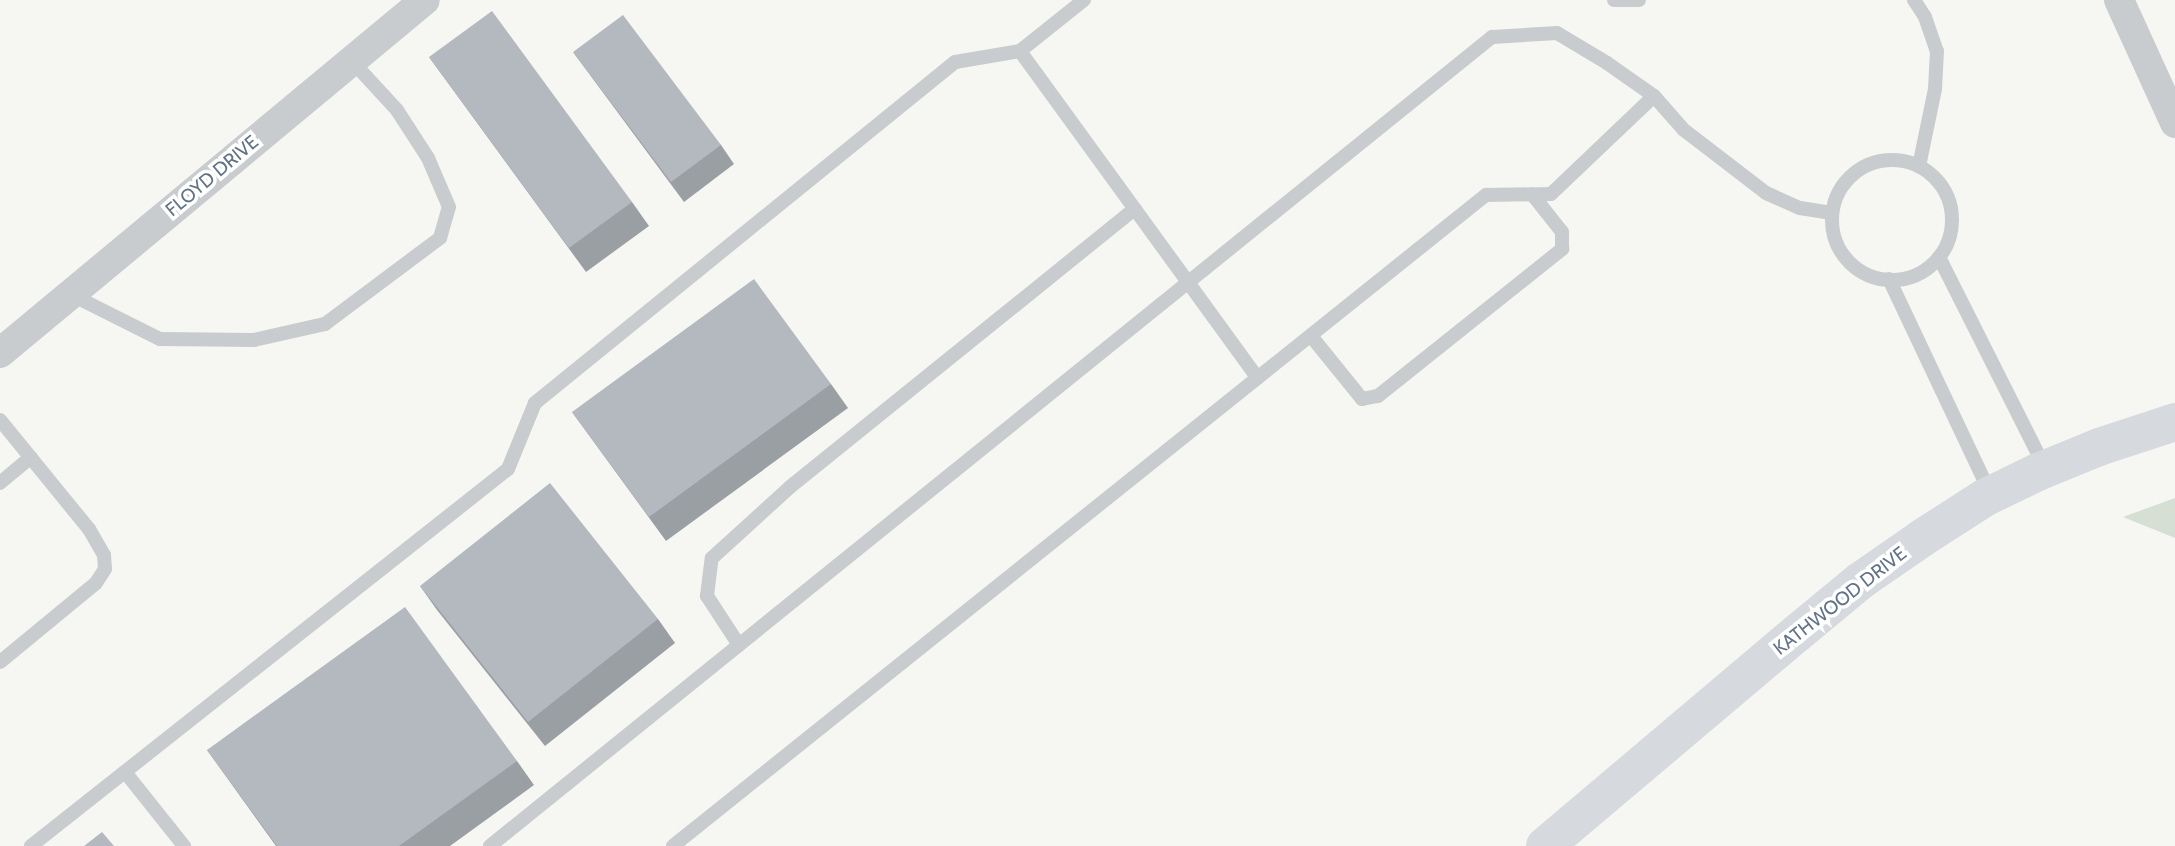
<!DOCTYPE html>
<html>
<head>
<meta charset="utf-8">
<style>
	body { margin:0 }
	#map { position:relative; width:2175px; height:846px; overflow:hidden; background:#f6f7f2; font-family:Cabin,sans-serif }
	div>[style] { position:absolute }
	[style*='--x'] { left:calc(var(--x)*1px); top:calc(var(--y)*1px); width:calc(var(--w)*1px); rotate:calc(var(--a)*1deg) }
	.green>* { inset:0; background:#d6dfd3 }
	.lane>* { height:14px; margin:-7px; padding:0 7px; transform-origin:7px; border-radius:7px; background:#c9cccf }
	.lane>.ring { margin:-7px; padding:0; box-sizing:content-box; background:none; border:14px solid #c9cccf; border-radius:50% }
	.street>* { height:30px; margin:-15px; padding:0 15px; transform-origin:15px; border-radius:15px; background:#c9cccf }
	.secondary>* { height:38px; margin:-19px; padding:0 19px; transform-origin:19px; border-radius:19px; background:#d6dadf }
	.wall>* { inset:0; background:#9a9fa4 }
	.building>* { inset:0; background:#b3b9bf }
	span { translate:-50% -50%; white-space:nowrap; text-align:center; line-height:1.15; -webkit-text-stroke:7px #fff; paint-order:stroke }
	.street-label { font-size:19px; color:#637386 }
</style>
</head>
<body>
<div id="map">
	<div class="green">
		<div style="clip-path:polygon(2175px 498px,2175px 538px,2123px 517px)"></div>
	</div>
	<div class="lane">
		<div style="--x:1614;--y:0;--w:25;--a:0"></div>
		<div style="--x:1914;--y:0;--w:20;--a:57"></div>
		<div style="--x:1925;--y:17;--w:36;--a:71"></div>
		<div style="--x:1937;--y:51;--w:38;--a:93"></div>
		<div style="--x:1935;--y:89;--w:79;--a:101.7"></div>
		<div style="--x:1020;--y:51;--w:404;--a:54"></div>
		<div class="ring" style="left:1832px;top:160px;width:106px;height:106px"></div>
		<div style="--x:1939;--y:257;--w:236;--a:63.3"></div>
		<div style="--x:1889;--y:279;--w:237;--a:64.7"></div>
		<div style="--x:70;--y:294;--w:101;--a:26.6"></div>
		<div style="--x:160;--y:339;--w:94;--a:0.6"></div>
		<div style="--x:254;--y:340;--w:73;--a:-12.7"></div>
		<div style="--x:325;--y:324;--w:144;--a:-36.8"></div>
		<div style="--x:440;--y:238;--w:32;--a:-74"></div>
		<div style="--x:449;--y:207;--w:53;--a:-113.2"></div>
		<div style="--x:428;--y:158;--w:57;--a:-122.9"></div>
		<div style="--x:397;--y:110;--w:67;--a:-132.6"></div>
		<div style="--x:1311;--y:336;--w:81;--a:51"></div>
		<div style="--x:1362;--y:399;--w:16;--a:-11"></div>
		<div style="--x:1378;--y:396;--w:236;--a:-38.6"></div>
		<div style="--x:1562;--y:249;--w:17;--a:-90"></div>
		<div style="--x:1562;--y:232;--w:48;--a:-128.3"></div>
		<div style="--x:0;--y:420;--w:141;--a:50.8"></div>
		<div style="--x:89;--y:529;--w:30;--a:60"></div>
		<div style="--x:104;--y:555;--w:14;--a:86"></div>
		<div style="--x:105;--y:569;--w:17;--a:123"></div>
		<div style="--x:96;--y:583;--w:124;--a:140.5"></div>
		<div style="--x:0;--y:483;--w:40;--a:-40"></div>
		<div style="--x:739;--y:645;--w:59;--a:-123.1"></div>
		<div style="--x:707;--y:596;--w:38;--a:-83"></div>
		<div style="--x:712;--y:558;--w:105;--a:-42.3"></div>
		<div style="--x:790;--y:487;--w:443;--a:-38.9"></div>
		<div style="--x:125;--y:772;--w:95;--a:51.4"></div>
		<div style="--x:31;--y:846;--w:608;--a:-38.32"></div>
		<div style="--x:508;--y:469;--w:71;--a:-67.8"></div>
		<div style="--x:535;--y:403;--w:541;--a:-39.07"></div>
		<div style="--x:955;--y:62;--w:66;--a:-9.6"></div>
		<div style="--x:1020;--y:51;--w:82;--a:-38.6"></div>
		<div style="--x:490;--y:846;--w:1288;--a:-38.92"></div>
		<div style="--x:1492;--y:37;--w:65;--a:-3.5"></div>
		<div style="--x:1557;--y:33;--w:58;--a:31"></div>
		<div style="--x:1607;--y:63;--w:57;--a:35.1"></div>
		<div style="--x:1654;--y:96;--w:45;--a:48.6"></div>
		<div style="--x:1684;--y:130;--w:103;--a:37.5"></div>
		<div style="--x:1766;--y:193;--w:37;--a:24"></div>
		<div style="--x:1800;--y:208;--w:32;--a:9"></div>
		<div style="--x:673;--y:846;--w:1042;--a:-38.69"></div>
		<div style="--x:1486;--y:195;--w:65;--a:-0.9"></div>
		<div style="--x:1551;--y:194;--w:142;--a:-43.6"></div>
	</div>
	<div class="street">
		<div style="--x:2119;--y:0;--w:135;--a:65.5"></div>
		<div style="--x:0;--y:353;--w:552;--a:-39.71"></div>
	</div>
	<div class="secondary">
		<div style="--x:1545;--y:846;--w:329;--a:-40.2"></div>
		<div style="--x:1796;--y:634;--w:83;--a:-39.6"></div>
		<div style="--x:1860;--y:581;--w:75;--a:-34.7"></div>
		<div style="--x:1922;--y:538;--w:74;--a:-32.8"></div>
		<div style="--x:1984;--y:498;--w:60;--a:-25.7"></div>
		<div style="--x:2038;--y:472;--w:66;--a:-22.3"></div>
		<div style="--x:2099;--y:447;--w:80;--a:-18.2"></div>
	</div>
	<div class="wall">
		<div style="clip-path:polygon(573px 52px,721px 145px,734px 164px,684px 202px)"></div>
		<div style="clip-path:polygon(429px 57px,632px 202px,649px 226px,586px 272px)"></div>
		<div style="clip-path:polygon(831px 384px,848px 408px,666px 541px,572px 412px)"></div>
		<div style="clip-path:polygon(420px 586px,658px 619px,675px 643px,545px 746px,437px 610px)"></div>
		<div style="clip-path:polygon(207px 750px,517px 761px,534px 785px,450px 846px,276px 846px)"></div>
	</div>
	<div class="building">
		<div style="clip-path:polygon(492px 11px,632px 202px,569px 248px,429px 57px)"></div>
		<div style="clip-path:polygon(623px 15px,721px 145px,671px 182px,573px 52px)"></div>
		<div style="clip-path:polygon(754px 279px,831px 384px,649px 517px,572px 412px)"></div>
		<div style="clip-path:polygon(550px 483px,658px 619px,528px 722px,420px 586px)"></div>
		<div style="clip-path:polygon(405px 607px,517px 761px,399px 846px,277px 846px,207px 750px)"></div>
		<div style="clip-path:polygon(102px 832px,114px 846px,84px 846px)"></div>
	</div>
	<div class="street-label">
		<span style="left:212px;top:176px;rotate:-40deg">FLOYD DRIVE</span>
		<span style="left:1840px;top:601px;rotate:-38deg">KATHWOOD DRIVE</span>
	</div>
</div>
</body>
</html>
